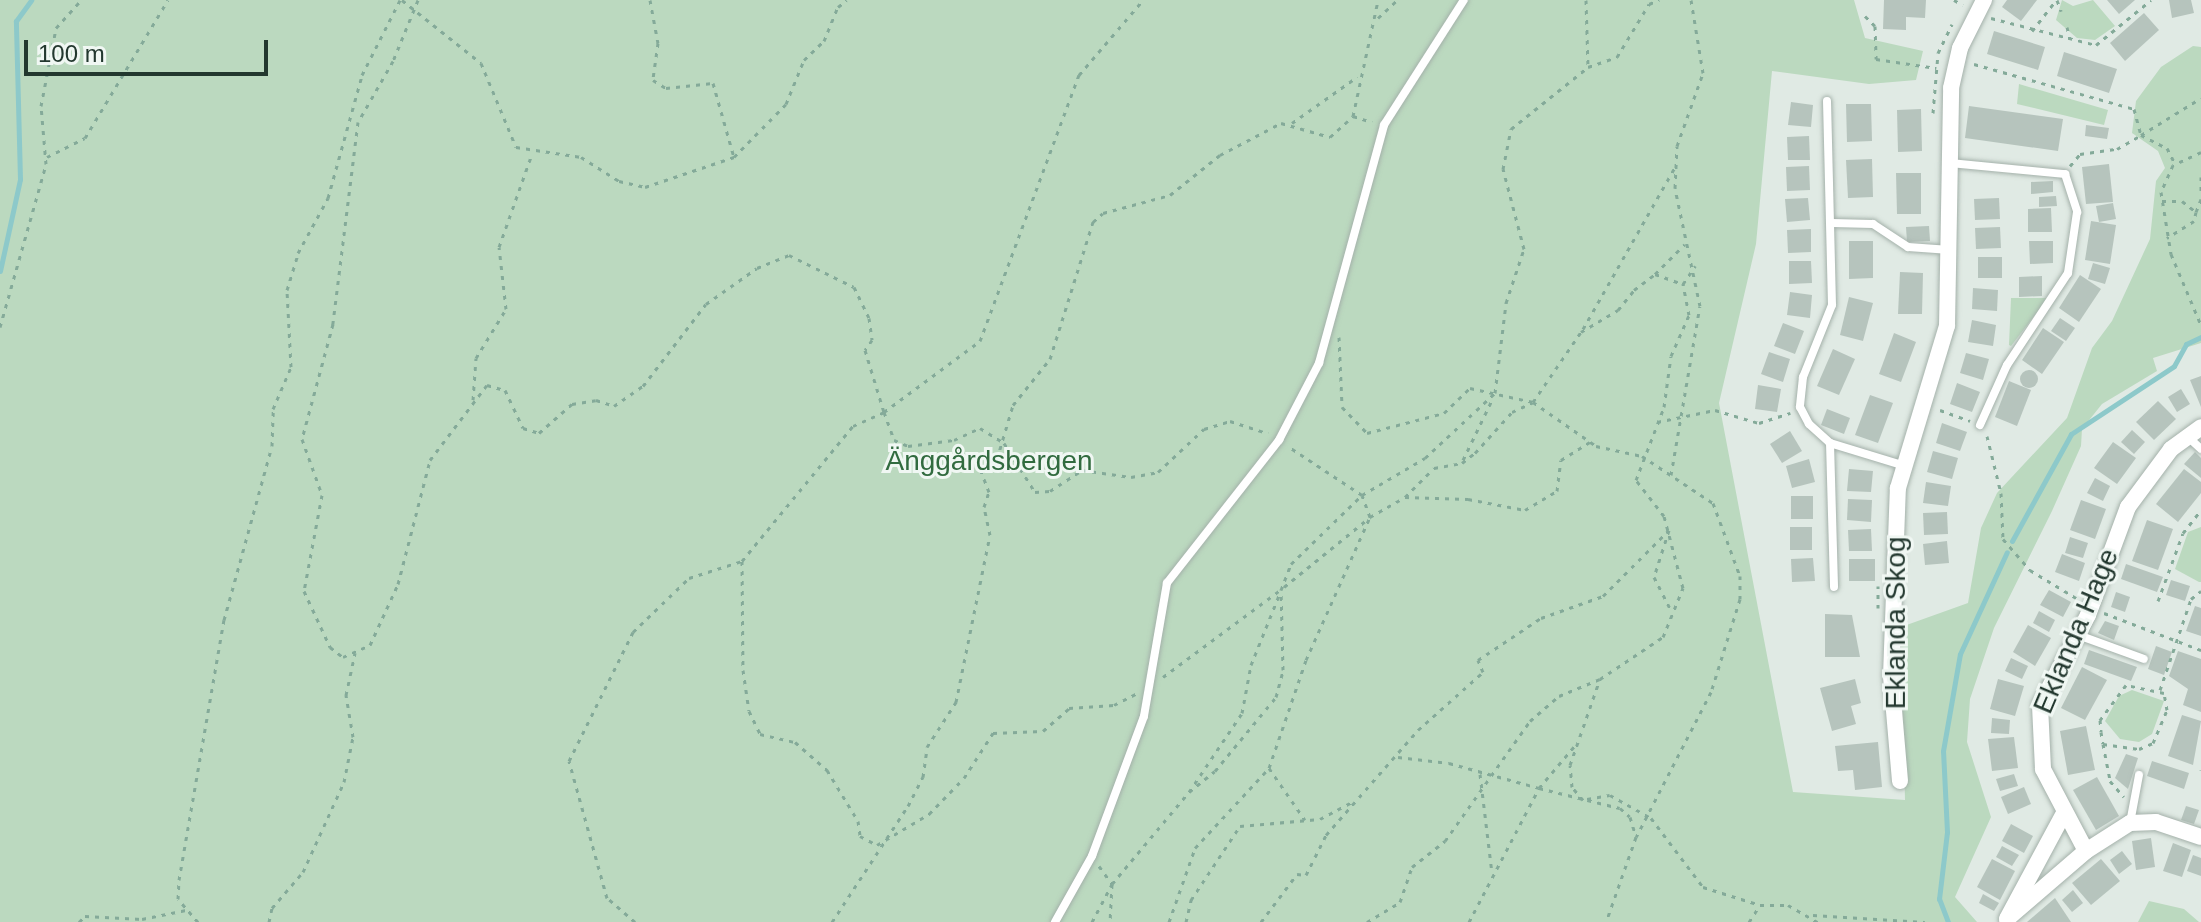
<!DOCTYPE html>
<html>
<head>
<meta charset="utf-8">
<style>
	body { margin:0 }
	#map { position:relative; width:2201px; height:922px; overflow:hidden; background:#e0eae4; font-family:Helvetica,sans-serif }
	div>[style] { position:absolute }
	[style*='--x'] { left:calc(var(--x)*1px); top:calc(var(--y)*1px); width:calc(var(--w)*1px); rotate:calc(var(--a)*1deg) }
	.green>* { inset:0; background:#bbd9bf }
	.stream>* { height:5px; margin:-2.5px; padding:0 2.5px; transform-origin:2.5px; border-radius:2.5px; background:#8dc9ca }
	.building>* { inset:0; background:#b6c4bd }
	.round { border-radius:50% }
	.path>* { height:3px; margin-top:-1.5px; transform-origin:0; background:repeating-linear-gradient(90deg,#84aa99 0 4px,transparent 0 10px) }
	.roads { filter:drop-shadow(0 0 2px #a4b1aa) drop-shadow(0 0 2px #a4b1aa) }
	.lane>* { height:8px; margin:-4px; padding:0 4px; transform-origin:4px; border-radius:4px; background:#fff }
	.street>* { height:16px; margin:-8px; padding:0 8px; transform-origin:8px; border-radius:8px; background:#fff }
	span { translate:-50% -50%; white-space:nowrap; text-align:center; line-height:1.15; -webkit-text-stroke:6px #f0f7f3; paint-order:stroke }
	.park-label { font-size:28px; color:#316b3f }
	.street-label { font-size:28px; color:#23382f }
	.scale { position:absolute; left:24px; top:40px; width:244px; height:36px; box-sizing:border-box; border:4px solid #23382f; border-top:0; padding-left:10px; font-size:24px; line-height:28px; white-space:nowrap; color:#23382f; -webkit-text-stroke:6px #f0f7f3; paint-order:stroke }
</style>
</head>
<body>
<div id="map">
	<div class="green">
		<div style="clip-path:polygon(0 0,1854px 0,1865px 38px,1923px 51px,1916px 80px,1869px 84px,1772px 71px,1756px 244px,1719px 403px,1793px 792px,1905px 800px,1901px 627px,1968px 603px,1981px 528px,1997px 493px,2067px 418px,2092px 348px,2112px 321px,2150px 239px,2156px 181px,2165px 168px,2158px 151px,2132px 133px,2136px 101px,2161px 67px,2193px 46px,2201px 47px,2201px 343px,2153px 358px,2157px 371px,2102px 404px,2082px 429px,2081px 446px,2052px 511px,1994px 628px,1970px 699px,1967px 742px,1991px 817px,1955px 897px,1977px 922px,0 922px)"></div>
		<div style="clip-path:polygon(2062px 0,2073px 6px,2093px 0,2115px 26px,2095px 40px,2077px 38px,2056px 20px)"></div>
		<div style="clip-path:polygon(2019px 84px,2108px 110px,2104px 125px,2017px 104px)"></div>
		<div style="clip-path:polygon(2011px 298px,2048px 298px,2011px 346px,2009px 345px)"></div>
		<div style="clip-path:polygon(2201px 527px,2201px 582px,2199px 582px,2175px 569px,2188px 532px)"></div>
		<div style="clip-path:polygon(2132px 690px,2164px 701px,2152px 734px,2139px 742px,2120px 739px,2105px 721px,2119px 696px)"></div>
		<div style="clip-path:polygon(2149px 901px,2184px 909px,2199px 922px,2138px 922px)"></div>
	</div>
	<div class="stream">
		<div style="--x:0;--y:271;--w:94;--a:-77.7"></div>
		<div style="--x:20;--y:179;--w:158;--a:-91.5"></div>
		<div style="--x:16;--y:21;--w:26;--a:-54"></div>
		<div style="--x:2012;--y:541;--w:122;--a:-61.1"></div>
		<div style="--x:2071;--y:434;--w:123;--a:-33.4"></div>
		<div style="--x:2174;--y:366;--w:25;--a:-61"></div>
		<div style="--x:2186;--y:344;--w:17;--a:-25"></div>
		<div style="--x:1948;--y:922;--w:25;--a:-111"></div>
		<div style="--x:1939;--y:899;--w:67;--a:-83.2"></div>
		<div style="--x:1947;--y:832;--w:81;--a:-92.8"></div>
		<div style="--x:1943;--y:751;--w:98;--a:-80.1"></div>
		<div style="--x:1960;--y:654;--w:112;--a:-65.3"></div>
	</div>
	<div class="building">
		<div style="clip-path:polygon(1884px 0,1926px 0,1925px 18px,1906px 17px,1906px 30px,1883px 29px)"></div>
		<div style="clip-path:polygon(2007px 0,2037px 0,2021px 21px,2002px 7px)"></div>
		<div style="clip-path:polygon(2107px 0,2135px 0,2119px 14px)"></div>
		<div style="clip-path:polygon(2169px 0,2191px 0,2194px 13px,2172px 18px)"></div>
		<div style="clip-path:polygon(2144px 13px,2159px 30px,2125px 61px,2110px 43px)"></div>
		<div style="clip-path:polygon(1994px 31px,2045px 47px,2038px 70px,1987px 54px)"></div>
		<div style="clip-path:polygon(2064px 52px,2117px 69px,2109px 93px,2057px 76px)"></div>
		<div style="clip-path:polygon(1791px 102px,1813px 105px,1811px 127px,1788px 125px)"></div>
		<div style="clip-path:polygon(1846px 104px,1871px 104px,1872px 141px,1847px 142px)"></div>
		<div style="clip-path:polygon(1969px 106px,2063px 119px,2058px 151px,1965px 138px)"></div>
		<div style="clip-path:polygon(1921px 109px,1922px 151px,1898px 152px,1897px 110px)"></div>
		<div style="clip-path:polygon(2086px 125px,2109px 128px,2107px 139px,2085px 136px)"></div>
		<div style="clip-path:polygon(1809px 136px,1810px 160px,1788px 160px,1787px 137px)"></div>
		<div style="clip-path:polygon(1872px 159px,1873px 197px,1848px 198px,1846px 160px)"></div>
		<div style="clip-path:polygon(2109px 164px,2113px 202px,2086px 204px,2082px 167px)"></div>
		<div style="clip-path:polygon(1809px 166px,1810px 190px,1787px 191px,1786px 167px)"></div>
		<div style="clip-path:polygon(1896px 173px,1921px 173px,1921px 214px,1897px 214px)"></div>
		<div style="clip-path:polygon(2053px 181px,2053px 192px,2031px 194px,2031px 182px)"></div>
		<div style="clip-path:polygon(2056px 196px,2057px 206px,2039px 207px,2039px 197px)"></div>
		<div style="clip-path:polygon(1808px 198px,1810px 220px,1787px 222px,1785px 199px)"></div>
		<div style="clip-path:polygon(1999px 198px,2000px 219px,1975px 220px,1974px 199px)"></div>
		<div style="clip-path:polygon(2113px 203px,2116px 219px,2099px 222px,2096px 206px)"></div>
		<div style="clip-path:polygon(2051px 208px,2052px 232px,2028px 232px,2028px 209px)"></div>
		<div style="clip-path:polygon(2091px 221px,2116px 225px,2110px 264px,2085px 260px)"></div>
		<div style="clip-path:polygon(1929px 226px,1930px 241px,1907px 242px,1906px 227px)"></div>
		<div style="clip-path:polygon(2000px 227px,2001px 248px,1976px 249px,1975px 228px)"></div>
		<div style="clip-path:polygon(1811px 229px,1811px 252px,1788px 253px,1787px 230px)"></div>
		<div style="clip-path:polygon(1849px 241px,1873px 241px,1873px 278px,1849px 279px)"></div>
		<div style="clip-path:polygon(2029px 241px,2053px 241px,2053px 263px,2030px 264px)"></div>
		<div style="clip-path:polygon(1978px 257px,2002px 257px,2002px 278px,1978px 278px)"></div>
		<div style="clip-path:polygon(1789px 261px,1811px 261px,1812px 283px,1789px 284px)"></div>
		<div style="clip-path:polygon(2093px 263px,2110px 268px,2105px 284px,2088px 279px)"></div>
		<div style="clip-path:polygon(1900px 272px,1923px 273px,1922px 314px,1898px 314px)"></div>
		<div style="clip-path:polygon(2080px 275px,2101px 289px,2079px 322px,2059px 308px)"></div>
		<div style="clip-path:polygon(2042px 276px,2042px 296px,2019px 297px,2019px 277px)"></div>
		<div style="clip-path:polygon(1973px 288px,1998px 290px,1997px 311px,1972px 309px)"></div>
		<div style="clip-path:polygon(1790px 292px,1812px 295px,1810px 318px,1787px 315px)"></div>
		<div style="clip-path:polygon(1849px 297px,1873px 303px,1863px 341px,1840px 335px)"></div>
		<div style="clip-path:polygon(2060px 318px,2075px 328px,2066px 341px,2051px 331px)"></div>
		<div style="clip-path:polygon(1972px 320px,1996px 325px,1993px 346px,1968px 342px)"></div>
		<div style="clip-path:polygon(1783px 323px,1804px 331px,1795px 354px,1774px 346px)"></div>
		<div style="clip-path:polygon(2043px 328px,2064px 342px,2042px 374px,2022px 360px)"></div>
		<div style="clip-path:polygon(1894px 333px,1916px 342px,1901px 382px,1879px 374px)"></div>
		<div style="clip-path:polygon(1833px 349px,1855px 359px,1839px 395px,1817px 386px)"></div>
		<div style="clip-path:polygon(1769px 352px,1790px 359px,1783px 382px,1761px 374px)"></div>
		<div style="clip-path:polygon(1966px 353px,1989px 359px,1983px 380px,1960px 373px)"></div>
		<div class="round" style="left:2020px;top:370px;width:18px;height:18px"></div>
		<div style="clip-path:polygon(2201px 376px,2201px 407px,2190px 380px)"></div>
		<div style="clip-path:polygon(2009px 381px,2031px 390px,2017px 426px,1995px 417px)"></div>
		<div style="clip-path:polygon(1957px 383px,1980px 392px,1972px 412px,1950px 404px)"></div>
		<div style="clip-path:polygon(1758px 385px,1781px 389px,1777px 412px,1755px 409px)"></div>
		<div style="clip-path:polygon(2181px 389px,2190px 404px,2177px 412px,2168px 397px)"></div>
		<div style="clip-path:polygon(1870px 395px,1893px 403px,1878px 443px,1855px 435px)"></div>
		<div style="clip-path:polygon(2158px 401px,2176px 419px,2154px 440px,2136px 422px)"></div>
		<div style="clip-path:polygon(1827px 409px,1850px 418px,1844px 434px,1821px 425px)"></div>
		<div style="clip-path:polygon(1942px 423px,1967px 432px,1960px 451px,1936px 443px)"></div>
		<div style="clip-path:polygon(2132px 430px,2145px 442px,2134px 454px,2121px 442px)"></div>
		<div style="clip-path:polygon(1790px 431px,1802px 451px,1782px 463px,1770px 444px)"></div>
		<div style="clip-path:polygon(2113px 442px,2136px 458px,2117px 484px,2094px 468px)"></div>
		<div style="clip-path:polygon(1933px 451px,1958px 458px,1952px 479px,1927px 472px)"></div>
		<div style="clip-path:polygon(2195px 452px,2201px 458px,2201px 478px,2184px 464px)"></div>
		<div style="clip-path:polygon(1809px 459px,1815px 482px,1792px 488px,1786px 466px)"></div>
		<div style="clip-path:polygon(1849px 469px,1873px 471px,1871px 492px,1847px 491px)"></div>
		<div style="clip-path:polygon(2184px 469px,2201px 482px,2201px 493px,2178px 522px,2156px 504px)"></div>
		<div style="clip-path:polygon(2095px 478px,2110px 486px,2103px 501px,2087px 493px)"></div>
		<div style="clip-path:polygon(1926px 482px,1951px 486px,1948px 506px,1923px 503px)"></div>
		<div style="clip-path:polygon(1791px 496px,1813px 496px,1813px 519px,1791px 519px)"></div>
		<div style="clip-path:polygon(1848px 499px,1872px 500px,1871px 522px,1847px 520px)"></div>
		<div style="clip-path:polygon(2081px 500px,2106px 509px,2095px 539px,2070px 530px)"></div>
		<div style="clip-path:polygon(1947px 512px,1948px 534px,1924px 535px,1923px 513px)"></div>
		<div style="clip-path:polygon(2147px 520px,2173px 529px,2158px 570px,2132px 561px)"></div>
		<div style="clip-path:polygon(1790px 527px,1812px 527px,1812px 550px,1790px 550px)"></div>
		<div style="clip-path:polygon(1871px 529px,1872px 551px,1849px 551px,1848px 530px)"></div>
		<div style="clip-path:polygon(2070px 537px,2088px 543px,2083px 558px,2065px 553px)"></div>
		<div style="clip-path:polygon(1947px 541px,1949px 563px,1925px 565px,1923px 544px)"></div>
		<div style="clip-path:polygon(2062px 554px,2085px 563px,2079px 581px,2055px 572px)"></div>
		<div style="clip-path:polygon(1813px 558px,1815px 581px,1792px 582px,1791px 559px)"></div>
		<div style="clip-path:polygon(1849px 559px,1875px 559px,1875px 581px,1849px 581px)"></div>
		<div style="clip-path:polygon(2126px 564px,2163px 577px,2157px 592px,2121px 579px)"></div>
		<div style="clip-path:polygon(2171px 580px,2190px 586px,2185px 601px,2166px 595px)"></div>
		<div style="clip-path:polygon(2049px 590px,2071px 602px,2063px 617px,2040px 605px)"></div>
		<div style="clip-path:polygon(2116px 592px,2130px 597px,2125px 612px,2111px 607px)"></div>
		<div style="clip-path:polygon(2195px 606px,2201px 608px,2201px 636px,2186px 631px)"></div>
		<div style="clip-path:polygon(2039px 611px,2055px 620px,2049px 632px,2033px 623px)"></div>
		<div style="clip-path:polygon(1825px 614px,1852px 615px,1860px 657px,1825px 657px)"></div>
		<div style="clip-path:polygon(2105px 621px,2119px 626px,2114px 640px,2098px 633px)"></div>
		<div style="clip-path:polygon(2028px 625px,2051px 638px,2035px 666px,2013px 652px)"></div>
		<div style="clip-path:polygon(2156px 646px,2172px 652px,2164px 675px,2148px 669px)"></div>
		<div style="clip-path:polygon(2089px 650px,2137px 667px,2131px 681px,2084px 664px)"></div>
		<div style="clip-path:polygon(2178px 651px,2201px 659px,2201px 712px,2183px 705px,2188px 689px,2169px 676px)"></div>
		<div style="clip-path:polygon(2011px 658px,2028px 666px,2022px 679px,2005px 671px)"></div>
		<div style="clip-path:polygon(2082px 667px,2107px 680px,2085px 720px,2061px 708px)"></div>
		<div style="clip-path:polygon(1855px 679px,1861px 703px,1851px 706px,1856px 724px,1832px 731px,1820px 688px)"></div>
		<div style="clip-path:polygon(1998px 679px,2024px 686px,2015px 716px,1990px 709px)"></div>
		<div style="clip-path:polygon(2182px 715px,2201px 721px,2193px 765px,2168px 756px)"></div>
		<div style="clip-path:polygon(1992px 718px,2010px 720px,2009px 734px,1991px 733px)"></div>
		<div style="clip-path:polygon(2086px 726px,2095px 770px,2068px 775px,2060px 731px)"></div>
		<div style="clip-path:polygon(2014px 737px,2018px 768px,1992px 771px,1988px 739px)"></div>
		<div style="clip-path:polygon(1878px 742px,1882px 787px,1855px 790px,1853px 770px,1838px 771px,1835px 746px)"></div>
		<div style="clip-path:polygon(2126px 754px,2138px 758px,2128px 789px,2115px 778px)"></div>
		<div style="clip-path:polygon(2152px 761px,2189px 773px,2184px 789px,2147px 776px)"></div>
		<div style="clip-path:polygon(2014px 774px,2018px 786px,2000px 791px,1996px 779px)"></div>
		<div style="clip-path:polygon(2097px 777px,2119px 816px,2096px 830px,2073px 790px)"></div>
		<div style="clip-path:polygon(2024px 787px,2031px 804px,2008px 814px,2001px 797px)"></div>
		<div style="clip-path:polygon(2186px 806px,2199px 810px,2194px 824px,2181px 820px)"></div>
		<div style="clip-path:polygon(2011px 824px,2033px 836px,2024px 853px,2002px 841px)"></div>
		<div style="clip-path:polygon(2151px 838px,2155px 867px,2136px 870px,2132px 841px)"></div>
		<div style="clip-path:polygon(2173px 843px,2191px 850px,2182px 877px,2163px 871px)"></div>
		<div style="clip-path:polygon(2002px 846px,2019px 855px,2012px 866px,1996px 857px)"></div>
		<div style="clip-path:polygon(2122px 851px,2132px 864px,2119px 874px,2110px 860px)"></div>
		<div style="clip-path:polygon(2193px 855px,2201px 858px,2201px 876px,2187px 871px)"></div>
		<div style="clip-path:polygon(1992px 859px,2015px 871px,2000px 900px,1977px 887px)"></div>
		<div style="clip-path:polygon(2101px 859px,2120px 881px,2091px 905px,2072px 883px)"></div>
		<div style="clip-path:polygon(2073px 890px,2083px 903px,2072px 912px,2062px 900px)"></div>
		<div style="clip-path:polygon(1983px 894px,1999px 903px,1994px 911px,1979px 903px)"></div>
		<div style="clip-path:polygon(2055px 898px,2071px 922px,2027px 922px)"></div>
	</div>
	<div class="path">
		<div style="--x:402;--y:0;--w:101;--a:38.6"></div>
		<div style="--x:481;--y:63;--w:91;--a:67.4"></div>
		<div style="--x:516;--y:147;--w:66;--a:8.7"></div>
		<div style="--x:581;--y:157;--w:45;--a:32.3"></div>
		<div style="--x:619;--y:181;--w:27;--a:13"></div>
		<div style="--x:645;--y:187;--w:94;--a:-18.6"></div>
		<div style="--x:734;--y:157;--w:74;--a:-45.5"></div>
		<div style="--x:786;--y:104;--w:48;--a:-67.8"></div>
		<div style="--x:804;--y:60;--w:28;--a:-44"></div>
		<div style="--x:824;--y:41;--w:37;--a:-68"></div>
		<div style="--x:838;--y:7;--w:11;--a:-38"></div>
		<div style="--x:418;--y:0;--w:66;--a:112.3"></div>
		<div style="--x:393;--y:61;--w:70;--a:119.8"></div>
		<div style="--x:358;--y:122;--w:204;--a:97.1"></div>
		<div style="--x:333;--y:324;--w:119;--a:105.1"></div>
		<div style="--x:302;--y:439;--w:59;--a:70.3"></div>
		<div style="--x:322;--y:495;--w:98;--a:100.6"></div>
		<div style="--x:304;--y:591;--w:62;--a:65.1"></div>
		<div style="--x:330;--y:647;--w:16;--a:38"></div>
		<div style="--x:343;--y:657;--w:30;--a:-24"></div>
		<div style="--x:370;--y:645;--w:67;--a:-65.3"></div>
		<div style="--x:398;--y:584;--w:128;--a:-75.5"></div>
		<div style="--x:430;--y:460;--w:94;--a:-52.8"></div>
		<div style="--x:487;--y:385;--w:19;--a:16"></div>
		<div style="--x:505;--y:390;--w:42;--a:64.7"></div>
		<div style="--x:523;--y:428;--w:17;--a:17"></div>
		<div style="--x:539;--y:433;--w:44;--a:-41.3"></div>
		<div style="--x:572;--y:404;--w:24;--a:-9"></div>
		<div style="--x:596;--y:400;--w:19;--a:18"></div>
		<div style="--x:614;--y:406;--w:35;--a:-35"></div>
		<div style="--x:643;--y:386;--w:103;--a:-52.5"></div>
		<div style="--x:706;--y:304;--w:62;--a:-35.2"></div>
		<div style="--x:757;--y:268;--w:35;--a:-22"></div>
		<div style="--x:789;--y:255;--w:72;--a:26.2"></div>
		<div style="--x:854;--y:287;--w:34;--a:64"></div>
		<div style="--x:869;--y:318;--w:22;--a:82"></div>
		<div style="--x:872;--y:340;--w:12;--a:125"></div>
		<div style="--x:865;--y:350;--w:65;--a:73"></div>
		<div style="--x:884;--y:412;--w:30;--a:70"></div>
		<div style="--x:894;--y:440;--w:15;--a:23"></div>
		<div style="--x:908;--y:446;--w:46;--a:-7.4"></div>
		<div style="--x:954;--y:440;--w:29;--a:-25"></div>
		<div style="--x:980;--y:428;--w:28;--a:32"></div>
		<div style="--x:1004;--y:443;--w:58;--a:57.7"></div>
		<div style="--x:1035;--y:492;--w:15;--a:-4"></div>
		<div style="--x:1050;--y:491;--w:38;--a:-33"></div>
		<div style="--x:1082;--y:470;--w:49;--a:8.1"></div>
		<div style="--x:1131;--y:477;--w:27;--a:-10"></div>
		<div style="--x:1158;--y:472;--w:63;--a:-43.1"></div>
		<div style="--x:1204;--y:429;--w:27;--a:-17"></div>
		<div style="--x:1230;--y:421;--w:40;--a:18"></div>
		<div style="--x:650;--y:0;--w:44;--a:79.5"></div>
		<div style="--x:658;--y:43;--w:37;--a:98"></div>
		<div style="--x:653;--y:80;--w:15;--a:32"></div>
		<div style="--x:666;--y:88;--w:47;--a:-6.1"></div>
		<div style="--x:713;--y:83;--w:77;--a:74.2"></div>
		<div style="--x:1586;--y:0;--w:67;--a:88.3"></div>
		<div style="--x:1954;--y:0;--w:10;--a:29"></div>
		<div style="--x:2057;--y:0;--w:12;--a:70"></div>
		<div style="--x:1865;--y:16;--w:14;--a:45"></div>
		<div style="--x:1875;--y:26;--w:33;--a:88"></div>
		<div style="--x:1876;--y:59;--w:61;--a:8.5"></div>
		<div style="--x:1378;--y:18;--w:26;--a:-43"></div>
		<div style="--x:1991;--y:18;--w:108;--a:14.4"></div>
		<div style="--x:2096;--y:45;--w:71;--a:-39.3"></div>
		<div style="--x:2067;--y:27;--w:12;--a:76"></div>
		<div style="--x:2032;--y:31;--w:39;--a:-52"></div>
		<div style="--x:1974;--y:64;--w:166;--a:15.7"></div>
		<div style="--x:2134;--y:109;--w:27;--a:75"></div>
		<div style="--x:1933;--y:113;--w:60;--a:-85.2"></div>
		<div style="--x:1938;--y:53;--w:32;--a:-64"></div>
		<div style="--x:1353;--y:116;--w:20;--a:18"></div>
		<div style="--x:1292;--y:123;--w:80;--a:-35.3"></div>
		<div style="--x:2141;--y:135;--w:70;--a:-31.7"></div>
		<div style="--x:2201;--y:152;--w:31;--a:155"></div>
		<div style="--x:2173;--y:165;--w:30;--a:114"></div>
		<div style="--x:2161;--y:192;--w:63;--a:80.8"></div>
		<div style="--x:2171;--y:254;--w:77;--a:67.1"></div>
		<div style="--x:47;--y:157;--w:42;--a:-26.6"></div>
		<div style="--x:85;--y:138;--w:161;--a:-59"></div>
		<div style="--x:2070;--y:166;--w:16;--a:-50"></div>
		<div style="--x:2080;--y:154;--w:37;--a:-8"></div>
		<div style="--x:2117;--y:149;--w:28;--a:-30"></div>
		<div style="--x:2141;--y:135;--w:29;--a:27"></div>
		<div style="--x:2167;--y:148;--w:18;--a:63"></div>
		<div style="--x:2201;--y:177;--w:19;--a:90"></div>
		<div style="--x:2162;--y:201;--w:20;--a:0"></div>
		<div style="--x:2182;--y:201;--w:18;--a:38"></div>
		<div style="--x:2196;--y:212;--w:9;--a:103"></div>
		<div style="--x:2194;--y:221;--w:32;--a:148"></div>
		<div style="--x:2196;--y:212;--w:14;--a:-69"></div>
		<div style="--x:1655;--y:274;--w:42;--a:-45"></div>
		<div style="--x:0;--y:327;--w:169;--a:-74.2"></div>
		<div style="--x:46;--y:164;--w:58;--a:-94.9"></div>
		<div style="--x:41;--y:106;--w:79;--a:-79.1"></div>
		<div style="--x:56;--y:28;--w:38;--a:-48"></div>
		<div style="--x:1583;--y:329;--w:189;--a:-60.4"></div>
		<div style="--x:1339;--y:337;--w:70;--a:87.5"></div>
		<div style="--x:1342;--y:407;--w:36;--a:46"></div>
		<div style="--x:1367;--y:433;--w:80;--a:-14.6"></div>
		<div style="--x:1444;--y:413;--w:36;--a:-44"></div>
		<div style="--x:1470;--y:388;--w:65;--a:12.5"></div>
		<div style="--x:1533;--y:402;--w:77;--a:34.9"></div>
		<div style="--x:1596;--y:446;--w:47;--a:12.3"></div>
		<div style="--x:1642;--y:456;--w:85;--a:33.5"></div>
		<div style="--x:1713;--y:503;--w:78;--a:69.7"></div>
		<div style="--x:1740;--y:576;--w:23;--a:90"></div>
		<div style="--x:1740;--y:599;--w:97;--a:107.3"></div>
		<div style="--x:1711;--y:692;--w:163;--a:117.3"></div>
		<div style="--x:473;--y:400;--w:42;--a:-85.9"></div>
		<div style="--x:476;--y:358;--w:57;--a:-58.5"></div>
		<div style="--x:506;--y:309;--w:62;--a:-96.4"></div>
		<div style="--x:499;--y:247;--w:99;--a:-70.5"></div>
		<div style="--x:1940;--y:410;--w:32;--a:20"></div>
		<div style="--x:1657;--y:422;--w:59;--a:-11.7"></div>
		<div style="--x:1715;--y:410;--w:46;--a:16.5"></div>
		<div style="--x:1759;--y:423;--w:33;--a:-18"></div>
		<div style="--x:1987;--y:436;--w:59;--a:76.2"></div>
		<div style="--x:2001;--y:493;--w:46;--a:87.5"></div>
		<div style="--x:2003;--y:539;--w:41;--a:48.9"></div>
		<div style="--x:2030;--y:570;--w:54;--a:31.3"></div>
		<div style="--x:1463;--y:460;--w:69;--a:-64.2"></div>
		<div style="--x:1671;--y:475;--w:171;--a:-80.3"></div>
		<div style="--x:1700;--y:306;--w:121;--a:-102"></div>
		<div style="--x:1675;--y:188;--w:42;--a:-87.3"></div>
		<div style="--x:1677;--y:146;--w:77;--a:-70.4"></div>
		<div style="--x:1703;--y:73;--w:74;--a:-99.3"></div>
		<div style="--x:1405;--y:497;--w:63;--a:1.8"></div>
		<div style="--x:1468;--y:499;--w:58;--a:10.9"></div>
		<div style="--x:1525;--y:510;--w:37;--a:-31"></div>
		<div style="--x:1557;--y:491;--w:31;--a:-83"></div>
		<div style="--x:1561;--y:460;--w:34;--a:-32"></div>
		<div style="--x:1669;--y:530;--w:49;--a:107.7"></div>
		<div style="--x:1654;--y:577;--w:35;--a:63"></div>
		<div style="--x:742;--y:561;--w:109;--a:89.5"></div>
		<div style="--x:743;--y:670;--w:41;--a:81.7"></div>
		<div style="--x:749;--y:711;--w:25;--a:64"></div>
		<div style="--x:760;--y:734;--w:36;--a:13"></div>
		<div style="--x:795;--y:742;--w:43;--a:41.2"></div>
		<div style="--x:827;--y:770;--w:60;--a:58.7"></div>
		<div style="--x:858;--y:821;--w:15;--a:82"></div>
		<div style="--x:860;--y:836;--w:19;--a:28"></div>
		<div style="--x:877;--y:845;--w:61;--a:-30.8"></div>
		<div style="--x:929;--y:814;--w:50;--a:-45.8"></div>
		<div style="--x:964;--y:778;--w:54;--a:-57.2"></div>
		<div style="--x:993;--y:733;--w:50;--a:-2.3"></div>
		<div style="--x:1043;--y:731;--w:35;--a:-41"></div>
		<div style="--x:1069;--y:708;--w:45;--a:-3.8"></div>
		<div style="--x:1114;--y:705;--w:25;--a:-27"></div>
		<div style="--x:1284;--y:587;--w:111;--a:-39.1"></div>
		<div style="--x:1370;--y:517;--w:40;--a:-29.7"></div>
		<div style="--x:1405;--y:497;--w:41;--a:-45"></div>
		<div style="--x:1434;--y:468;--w:28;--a:-10"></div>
		<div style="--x:1462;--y:463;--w:16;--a:-38"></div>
		<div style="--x:1475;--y:453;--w:55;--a:-47.9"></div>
		<div style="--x:1512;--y:412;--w:23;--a:-25"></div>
		<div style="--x:1533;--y:402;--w:85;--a:-55.6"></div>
		<div style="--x:1581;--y:332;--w:43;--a:-30.7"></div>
		<div style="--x:1618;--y:310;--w:26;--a:-51"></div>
		<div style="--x:1634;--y:290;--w:26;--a:-37"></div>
		<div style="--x:1655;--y:274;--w:30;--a:20"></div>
		<div style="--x:2158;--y:601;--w:72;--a:-69.8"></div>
		<div style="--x:2183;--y:533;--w:29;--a:-52"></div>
		<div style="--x:1878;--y:608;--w:22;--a:-90"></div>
		<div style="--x:2104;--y:613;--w:104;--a:20.9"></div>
		<div style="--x:1163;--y:677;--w:144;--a:-36.6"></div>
		<div style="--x:2160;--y:690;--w:96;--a:-71.2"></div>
		<div style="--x:2191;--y:599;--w:13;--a:-39"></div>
		<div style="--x:2103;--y:744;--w:36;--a:8"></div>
		<div style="--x:2139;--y:749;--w:15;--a:-23"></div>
		<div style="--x:2153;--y:743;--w:36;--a:-67"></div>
		<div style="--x:2167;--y:710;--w:17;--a:-100"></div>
		<div style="--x:2164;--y:693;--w:39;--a:-168"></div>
		<div style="--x:2126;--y:685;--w:44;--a:126.6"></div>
		<div style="--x:2100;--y:720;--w:12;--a:85"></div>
		<div style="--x:2101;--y:732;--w:12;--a:81"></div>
		<div style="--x:2103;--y:744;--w:38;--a:79"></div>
		<div style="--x:2110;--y:781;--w:21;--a:49"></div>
		<div style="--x:1398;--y:757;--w:51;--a:6.7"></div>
		<div style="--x:1449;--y:763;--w:93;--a:15.5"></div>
		<div style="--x:1539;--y:788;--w:59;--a:-49.8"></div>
		<div style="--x:1269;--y:768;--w:63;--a:55.3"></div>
		<div style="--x:2201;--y:771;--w:1;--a:-90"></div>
		<div style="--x:1480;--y:774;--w:100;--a:83.1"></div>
		<div style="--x:1189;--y:792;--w:33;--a:-39"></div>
		<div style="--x:1215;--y:771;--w:96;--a:-50.5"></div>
		<div style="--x:1276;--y:697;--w:28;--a:-75"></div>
		<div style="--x:1283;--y:670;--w:80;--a:-91.4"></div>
		<div style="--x:1281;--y:590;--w:28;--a:-69"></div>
		<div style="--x:1291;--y:564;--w:99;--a:-44.2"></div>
		<div style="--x:1362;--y:495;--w:73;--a:-30.4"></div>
		<div style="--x:1425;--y:458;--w:96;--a:-42.9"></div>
		<div style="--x:1495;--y:393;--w:91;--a:-83"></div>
		<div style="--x:1506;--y:303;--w:57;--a:-71.6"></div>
		<div style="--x:1524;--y:249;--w:83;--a:-104.7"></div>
		<div style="--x:1503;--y:169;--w:41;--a:-78.7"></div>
		<div style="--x:1511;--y:129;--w:99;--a:-38.8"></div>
		<div style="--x:1588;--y:67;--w:31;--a:-19"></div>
		<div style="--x:1617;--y:57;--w:62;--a:-58.9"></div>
		<div style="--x:1649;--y:4;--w:11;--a:-22"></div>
		<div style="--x:1587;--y:799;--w:23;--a:-10"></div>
		<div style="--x:1610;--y:795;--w:47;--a:29.3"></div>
		<div style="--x:1651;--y:818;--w:86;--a:53"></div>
		<div style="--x:1703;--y:887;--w:60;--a:17.5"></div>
		<div style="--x:1760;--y:905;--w:28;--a:0"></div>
		<div style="--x:1788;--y:905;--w:34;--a:30"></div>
		<div style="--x:1583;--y:800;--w:17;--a:-130"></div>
		<div style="--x:1572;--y:787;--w:22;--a:-95"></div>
		<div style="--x:1570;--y:765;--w:91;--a:-70.8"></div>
		<div style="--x:1600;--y:679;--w:76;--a:-33.7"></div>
		<div style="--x:1663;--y:637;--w:53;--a:-67.8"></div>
		<div style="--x:1683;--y:588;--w:74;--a:-104.8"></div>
		<div style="--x:1664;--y:516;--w:46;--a:-127.9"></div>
		<div style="--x:1636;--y:480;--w:78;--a:-69"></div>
		<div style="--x:1664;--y:407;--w:51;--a:-82.2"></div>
		<div style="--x:1671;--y:356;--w:45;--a:-66.3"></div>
		<div style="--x:1689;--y:315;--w:32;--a:-101"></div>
		<div style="--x:1683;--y:284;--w:22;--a:-56"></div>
		<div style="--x:1099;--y:866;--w:22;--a:54"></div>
		<div style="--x:1112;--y:884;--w:38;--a:93"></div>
		<div style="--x:1813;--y:915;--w:112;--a:3.6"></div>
		<div style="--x:79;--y:922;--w:8;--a:-45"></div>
		<div style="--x:85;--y:916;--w:57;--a:3"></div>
		<div style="--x:142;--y:919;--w:50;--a:-11.5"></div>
		<div style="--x:198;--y:922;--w:30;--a:-131"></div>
		<div style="--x:178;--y:899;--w:19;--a:-87"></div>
		<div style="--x:179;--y:880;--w:264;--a:-80.2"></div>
		<div style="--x:224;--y:620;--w:180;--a:-74.6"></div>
		<div style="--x:272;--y:446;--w:37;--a:-88"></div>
		<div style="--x:273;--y:409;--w:46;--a:-66.8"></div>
		<div style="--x:291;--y:367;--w:77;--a:-93"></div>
		<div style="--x:287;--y:290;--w:39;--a:-73"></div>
		<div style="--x:298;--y:253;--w:63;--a:-61.4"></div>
		<div style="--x:328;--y:198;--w:128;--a:-74.5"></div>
		<div style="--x:362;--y:75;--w:84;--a:-63.1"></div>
		<div style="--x:269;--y:922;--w:14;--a:-78"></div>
		<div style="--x:272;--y:908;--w:48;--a:-49.3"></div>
		<div style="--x:303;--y:872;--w:99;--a:-65.5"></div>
		<div style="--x:344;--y:782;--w:46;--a:-78.7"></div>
		<div style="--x:353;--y:737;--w:43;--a:-99.5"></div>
		<div style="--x:346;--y:695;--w:43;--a:-77.9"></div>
		<div style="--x:635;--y:922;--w:37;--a:-139"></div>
		<div style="--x:607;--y:898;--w:142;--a:-105.5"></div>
		<div style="--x:569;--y:761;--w:144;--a:-63.6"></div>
		<div style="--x:633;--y:632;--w:78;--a:-44"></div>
		<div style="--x:689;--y:578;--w:56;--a:-17.8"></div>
		<div style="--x:742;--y:561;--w:175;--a:-50.6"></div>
		<div style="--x:853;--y:426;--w:34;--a:-24"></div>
		<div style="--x:884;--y:412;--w:119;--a:-36.5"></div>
		<div style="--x:980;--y:341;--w:284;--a:-69.6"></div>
		<div style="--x:1079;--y:75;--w:99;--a:-49.5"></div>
		<div style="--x:832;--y:922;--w:139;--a:-56.8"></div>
		<div style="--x:908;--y:806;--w:33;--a:-63"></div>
		<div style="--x:923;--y:777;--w:30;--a:-82"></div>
		<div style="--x:927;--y:747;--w:54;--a:-57.2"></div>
		<div style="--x:956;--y:702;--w:170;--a:-78.5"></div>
		<div style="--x:990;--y:535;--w:29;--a:-102"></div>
		<div style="--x:984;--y:507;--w:16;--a:-72"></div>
		<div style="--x:989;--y:492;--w:34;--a:-111"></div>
		<div style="--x:977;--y:460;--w:20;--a:-3"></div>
		<div style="--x:997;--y:459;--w:56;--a:-73.5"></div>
		<div style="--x:1013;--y:405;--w:59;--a:-51.2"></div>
		<div style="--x:1050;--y:359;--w:144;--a:-72.6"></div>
		<div style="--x:1093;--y:222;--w:13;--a:-42"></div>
		<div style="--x:1103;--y:213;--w:69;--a:-15"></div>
		<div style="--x:1170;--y:195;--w:64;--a:-38.7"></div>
		<div style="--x:1220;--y:155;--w:69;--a:-27.7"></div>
		<div style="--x:1281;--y:123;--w:51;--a:15.9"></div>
		<div style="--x:1330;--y:137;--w:31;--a:-42"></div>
		<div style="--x:1353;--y:116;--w:119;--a:-77.8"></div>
		<div style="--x:1092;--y:922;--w:43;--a:-62.2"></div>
		<div style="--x:1112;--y:884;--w:120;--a:-50.1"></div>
		<div style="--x:1189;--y:792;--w:95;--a:-56.1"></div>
		<div style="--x:1242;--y:713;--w:49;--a:-79.4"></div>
		<div style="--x:1251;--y:665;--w:78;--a:-68.1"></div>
		<div style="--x:1169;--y:922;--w:78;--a:-70.6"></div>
		<div style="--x:1195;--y:848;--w:109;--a:-47.2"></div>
		<div style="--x:1269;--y:768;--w:114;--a:-71.1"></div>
		<div style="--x:1306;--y:660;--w:157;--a:-65.9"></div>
		<div style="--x:1370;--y:517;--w:23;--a:-110"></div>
		<div style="--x:1362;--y:495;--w:89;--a:-146.5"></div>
		<div style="--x:1186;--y:922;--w:23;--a:-77"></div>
		<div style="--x:1191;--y:900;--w:89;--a:-56.5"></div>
		<div style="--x:1240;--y:826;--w:80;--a:-5"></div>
		<div style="--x:1320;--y:819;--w:36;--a:-28"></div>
		<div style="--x:1261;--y:922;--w:60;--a:-53.1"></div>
		<div style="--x:1297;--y:874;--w:9;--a:6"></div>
		<div style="--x:1306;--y:875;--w:45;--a:-63.4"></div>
		<div style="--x:1326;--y:835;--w:140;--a:-48.8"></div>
		<div style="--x:1418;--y:730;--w:87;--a:-41.7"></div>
		<div style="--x:1483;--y:672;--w:13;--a:-113"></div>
		<div style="--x:1478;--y:660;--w:76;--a:-33.7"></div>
		<div style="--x:1541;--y:618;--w:66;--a:-19.5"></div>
		<div style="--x:1603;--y:596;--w:93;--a:-45"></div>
		<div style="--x:1367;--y:922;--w:39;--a:-31"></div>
		<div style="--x:1400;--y:902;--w:37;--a:-71"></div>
		<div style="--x:1412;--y:867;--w:42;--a:-38.2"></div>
		<div style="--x:1445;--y:841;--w:147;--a:-54.7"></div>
		<div style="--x:1530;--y:721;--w:38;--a:-41"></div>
		<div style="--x:1559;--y:696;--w:44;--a:-22.5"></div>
		<div style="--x:1469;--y:922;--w:151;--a:-62.4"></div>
		<div style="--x:1539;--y:788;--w:83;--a:13.9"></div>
		<div style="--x:1620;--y:808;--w:13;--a:42"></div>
		<div style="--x:1630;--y:817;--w:21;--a:73"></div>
		<div style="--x:1636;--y:837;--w:90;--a:109.4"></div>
		<div style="--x:1749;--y:922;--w:20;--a:-57"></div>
	</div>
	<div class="roads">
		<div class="lane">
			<div style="--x:1827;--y:101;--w:204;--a:88.6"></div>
			<div style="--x:1832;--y:305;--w:78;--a:111.9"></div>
			<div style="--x:1803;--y:377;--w:30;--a:96"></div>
			<div style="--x:1800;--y:407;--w:19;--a:62"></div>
			<div style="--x:1809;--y:424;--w:28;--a:42"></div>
			<div style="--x:1830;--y:443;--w:144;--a:88.4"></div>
			<div style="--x:1950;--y:163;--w:116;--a:5.5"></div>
			<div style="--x:2065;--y:174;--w:40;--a:72"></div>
			<div style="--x:2077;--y:212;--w:62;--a:98.4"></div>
			<div style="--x:2068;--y:273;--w:110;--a:123.5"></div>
			<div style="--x:2007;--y:365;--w:66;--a:114.2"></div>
			<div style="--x:1832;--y:223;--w:41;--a:1.4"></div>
			<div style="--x:1873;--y:224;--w:42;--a:33.3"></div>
			<div style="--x:1908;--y:247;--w:42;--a:4.1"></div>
			<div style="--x:2187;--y:436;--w:19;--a:43"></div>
			<div style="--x:1830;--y:443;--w:75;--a:17"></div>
			<div style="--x:2078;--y:635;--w:70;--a:20"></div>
			<div style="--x:2130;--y:823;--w:49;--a:-79.4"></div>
			<div style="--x:1055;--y:922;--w:76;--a:-60.7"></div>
			<div style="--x:1092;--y:856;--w:149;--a:-69.6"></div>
			<div style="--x:1144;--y:716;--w:135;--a:-80.2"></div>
			<div style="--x:1167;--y:583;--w:182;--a:-51.9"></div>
			<div style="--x:1279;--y:440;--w:87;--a:-62.5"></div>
			<div style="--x:1319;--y:363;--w:247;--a:-74.7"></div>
			<div style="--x:1384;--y:125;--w:148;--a:-57.4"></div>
		</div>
		<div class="street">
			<div style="--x:1900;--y:781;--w:105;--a:-94.9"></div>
			<div style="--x:1891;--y:676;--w:188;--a:-87.9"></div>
			<div style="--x:1898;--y:488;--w:169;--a:-73.2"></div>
			<div style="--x:1947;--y:326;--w:238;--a:-89"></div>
			<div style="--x:1951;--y:88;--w:41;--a:-77.3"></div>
			<div style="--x:1960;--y:48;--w:54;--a:-63.4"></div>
			<div style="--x:2064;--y:813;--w:120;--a:118.3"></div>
			<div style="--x:2007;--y:919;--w:104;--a:-40.7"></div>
			<div style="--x:2086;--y:851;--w:52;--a:-32.5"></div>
			<div style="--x:2130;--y:823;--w:26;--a:-2"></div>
			<div style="--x:2156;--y:822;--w:47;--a:18.4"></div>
			<div style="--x:2086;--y:851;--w:93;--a:-117.7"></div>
			<div style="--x:2043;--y:769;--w:64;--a:-92.7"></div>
			<div style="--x:2040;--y:705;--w:102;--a:-61.9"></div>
			<div style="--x:2088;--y:615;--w:115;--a:-69.7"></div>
			<div style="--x:2128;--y:507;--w:72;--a:-53.4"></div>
			<div style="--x:2171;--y:449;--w:37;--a:-36"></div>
		</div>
	</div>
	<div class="park-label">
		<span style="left:989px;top:461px">Änggårdsbergen</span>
	</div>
	<div class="street-label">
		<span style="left:1896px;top:623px;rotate:-90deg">Eklanda Skog</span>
		<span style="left:2076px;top:631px;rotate:-67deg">Eklanda Hage</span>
	</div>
	<div class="scale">100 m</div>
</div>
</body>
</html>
